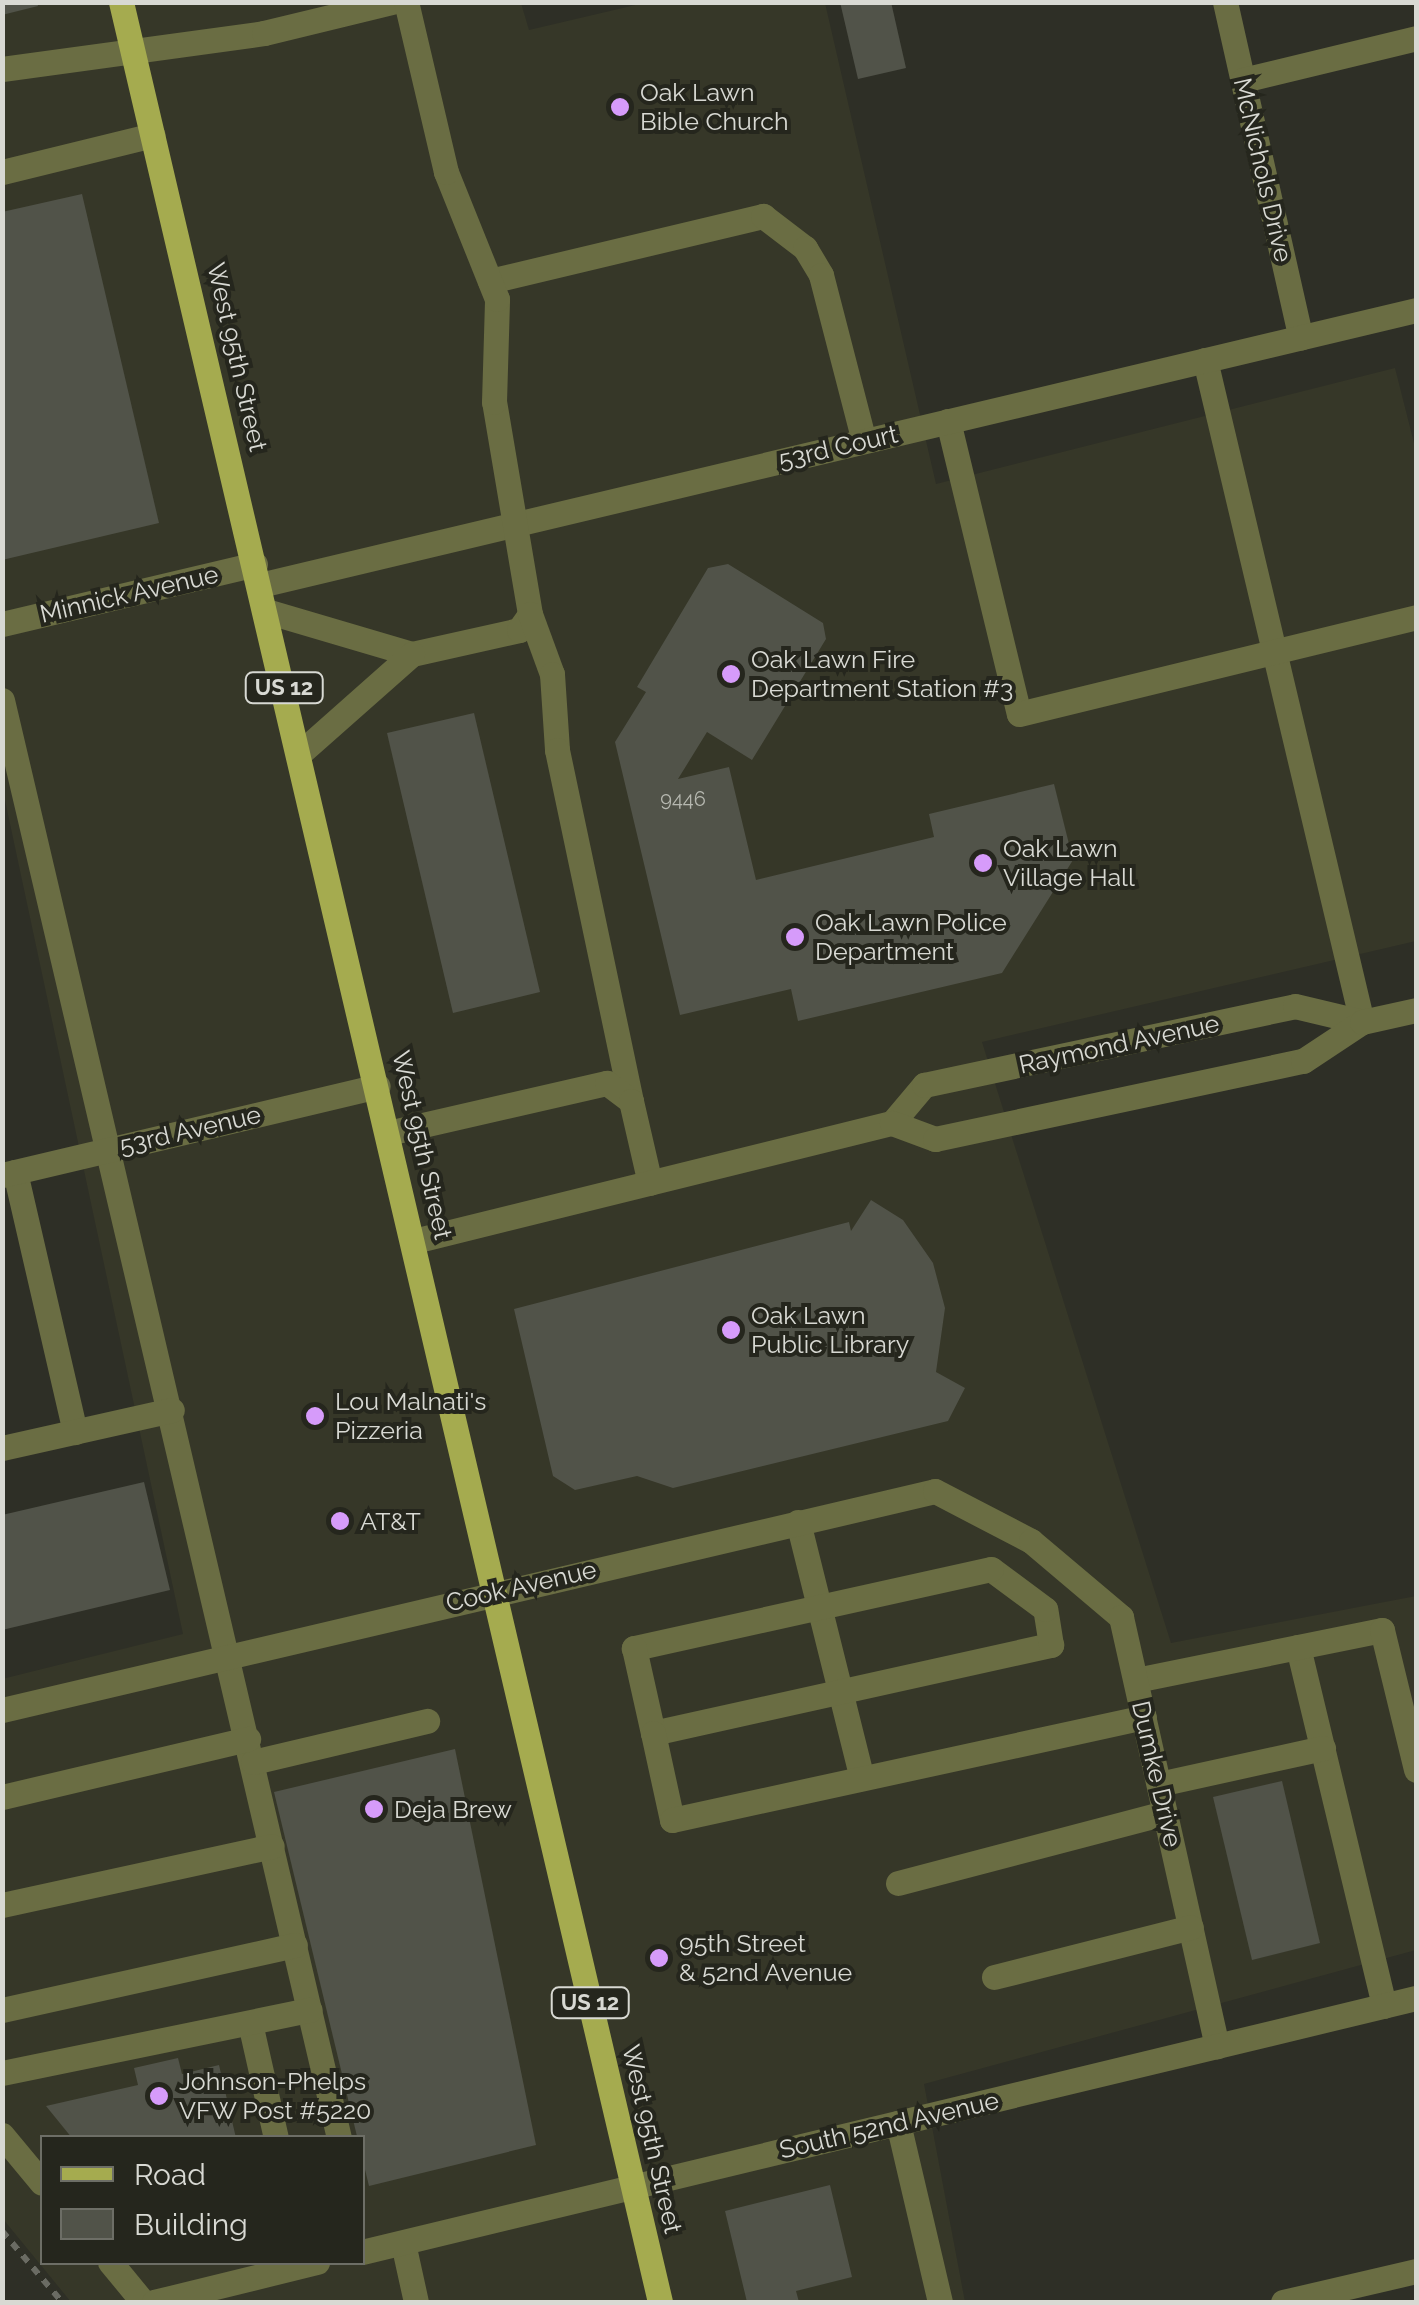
<!DOCTYPE html>
<html>
<head>
<meta charset="utf-8">
<style>
	body { margin:0 }
	#map { position:relative; width:1419px; height:2305px; overflow:hidden; background:#2e2f26; font-family:Raleway,sans-serif }
	div>[style] { position:absolute }
	[style*='--x'] { left:calc(var(--x)*1px); top:calc(var(--y)*1px); width:calc(var(--w)*1px); rotate:calc(var(--a)*1deg) }
	.built>* { inset:0; background:#363728 }
	.building>* { inset:0; background:#515349 }
	.path>* { height:6px; margin-top:-3px; transform-origin:0; background:repeating-linear-gradient(90deg,#6a6b63 0 8px,transparent 0 16px) }
	.minor>* { height:25px; margin:-12.5px; padding:0 12.5px; transform-origin:12.5px; border-radius:12.5px; background:#6a6d43 }
	.major>* { height:25px; margin:-12.5px; padding:0 12.5px; transform-origin:12.5px; border-radius:12.5px; background:#a5ab4f }
	.dots>* { width:28px; height:28px; translate:-50% -50%; box-sizing:border-box; border:5px solid #25261d; border-radius:50% }
	span { translate:-50% -50%; white-space:nowrap; text-align:center; line-height:1.15; -webkit-text-stroke:8px #25261d; paint-order:stroke }
	.number-label { font-size:20px; color:#b6b8b0 }
	.number-label span { -webkit-text-stroke-width:0 }
	.shield-label span { padding:2px 8px; background:#25261d; border:2px solid; border-radius:8px; -webkit-text-stroke-width:0 }
	.shield-label { font-size:22px; color:#d8d9d3; font-weight:700 }
	.poi-label { font-size:25px; color:#d8d9d3 }
	.left { translate:0 -50%; text-align:left }
	.street-label { font-size:25px; color:#d8d9d3 }
	.frame { position:absolute; inset:0; border:5px solid #d8d9d3; pointer-events:none }
	.legend { position:absolute; left:40px; top:2135px; width:325px; height:130px; box-sizing:border-box; background:#25261d; border:2px solid #6d6e66; margin:0; padding:12px 18px; list-style:none; font-size:30px; color:#d8d9d3 }
	.legend li { display:flex; align-items:center; gap:20px; height:50px }
	.legend b { width:50px; border:2px solid #6d6e66 }
</style>
</head>
<body>
<div id="map">
	<div class="built">
		<div style="clip-path:polygon(evenodd,3px 3px,521px 3px,529px 30px,644px 3px,825px 3px,936px 484px,1395px 368px,1416px 451px,1416px 941px,982px 1042px,1171px 1643px,1416px 1596px,1416px 1950px,924px 2084px,965px 2302px,71px 2302px,3px 2219px,2px 1679px,183px 1634px,3px 791px,3px 3px,42px 2138px,362px 2138px,362px 2262px,42px 2262px,42px 2138px)"></div>
	</div>
	<div class="building">
		<div style="clip-path:polygon(2px 2px,37px 2px,38px 6px,2px 15px)"></div>
		<div style="clip-path:polygon(840px 2px,891px 2px,906px 68px,858px 79px)"></div>
		<div style="clip-path:polygon(82px 194px,159px 523px,2px 560px,2px 212px)"></div>
		<div style="clip-path:polygon(728px 564px,823px 623px,826px 639px,752px 760px,707px 732px,678px 779px,729px 767px,756px 880px,934px 837px,929px 814px,1054px 784px,1073px 860px,1002px 973px,798px 1021px,791px 989px,680px 1015px,615px 742px,646px 692px,637px 687px,708px 568px)"></div>
		<div style="clip-path:polygon(474px 713px,540px 992px,453px 1013px,387px 733px)"></div>
		<div style="clip-path:polygon(871px 1200px,903px 1220px,933px 1263px,945px 1308px,936px 1372px,965px 1388px,948px 1421px,673px 1488px,637px 1476px,575px 1490px,553px 1476px,514px 1309px,849px 1222px,851px 1231px)"></div>
		<div style="clip-path:polygon(144px 1482px,170px 1590px,2px 1630px,2px 1515px)"></div>
		<div style="clip-path:polygon(455px 1749px,536px 2145px,369px 2186px,274px 1792px)"></div>
		<div style="clip-path:polygon(1282px 1781px,1320px 1943px,1252px 1960px,1213px 1797px)"></div>
		<div style="clip-path:polygon(178px 2058px,182px 2074px,219px 2065px,236px 2138px,72px 2138px,46px 2106px,138px 2085px,134px 2068px)"></div>
		<div style="clip-path:polygon(830px 2185px,852px 2277px,796px 2291px,799px 2302px,747px 2302px,725px 2211px)"></div>
	</div>
	<div class="path">
		<div style="--x:2;--y:2231;--w:93;--a:49.8"></div>
	</div>
	<div class="minor">
		<div style="--x:1225;--y:2;--w:344;--a:77.3"></div>
		<div style="--x:2;--y:69;--w:264;--a:-7.8"></div>
		<div style="--x:264;--y:33;--w:132;--a:-13.6"></div>
		<div style="--x:1243;--y:80;--w:178;--a:-13.6"></div>
		<div style="--x:2;--y:172;--w:155;--a:-13.8"></div>
		<div style="--x:490;--y:281;--w:281;--a:-13.4"></div>
		<div style="--x:763;--y:216;--w:53;--a:37.3"></div>
		<div style="--x:805;--y:248;--w:31;--a:59"></div>
		<div style="--x:821;--y:275;--w:171;--a:75.5"></div>
		<div style="--x:1205;--y:360;--w:680;--a:76.66"></div>
		<div style="--x:948;--y:421;--w:301;--a:76.4"></div>
		<div style="--x:1019;--y:714;--w:409;--a:-13.7"></div>
		<div style="--x:260;--y:585;--w:1188;--a:-13.38"></div>
		<div style="--x:266;--y:611;--w:152;--a:16.4"></div>
		<div style="--x:412;--y:654;--w:110;--a:-12.6"></div>
		<div style="--x:519;--y:630;--w:19;--a:-55"></div>
		<div style="--x:530;--y:614;--w:215;--a:-99.6"></div>
		<div style="--x:494;--y:402;--w:103;--a:-88.3"></div>
		<div style="--x:497;--y:299;--w:137;--a:-111.9"></div>
		<div style="--x:446;--y:172;--w:175;--a:-103.2"></div>
		<div style="--x:530;--y:614;--w:64;--a:69.9"></div>
		<div style="--x:552;--y:674;--w:76;--a:86.2"></div>
		<div style="--x:557;--y:750;--w:359;--a:78.1"></div>
		<div style="--x:2;--y:624;--w:260;--a:-13.3"></div>
		<div style="--x:2;--y:700;--w:1477;--a:76.81"></div>
		<div style="--x:299;--y:754;--w:151;--a:-41.5"></div>
		<div style="--x:892;--y:1123;--w:50;--a:-49.9"></div>
		<div style="--x:924;--y:1085;--w:379;--a:-12"></div>
		<div style="--x:1295;--y:1006;--w:69;--a:13.4"></div>
		<div style="--x:388;--y:1133;--w:225;--a:-12.9"></div>
		<div style="--x:607;--y:1083;--w:30;--a:37"></div>
		<div style="--x:631;--y:1101;--w:84;--a:77"></div>
		<div style="--x:15;--y:1172;--w:267;--a:77"></div>
		<div style="--x:2;--y:1175;--w:386;--a:-13.3"></div>
		<div style="--x:414;--y:1241;--w:492;--a:-13.9"></div>
		<div style="--x:892;--y:1123;--w:46;--a:20.4"></div>
		<div style="--x:935;--y:1139;--w:376;--a:-12"></div>
		<div style="--x:1303;--y:1061;--w:71;--a:-33.5"></div>
		<div style="--x:1362;--y:1022;--w:55;--a:-12.5"></div>
		<div style="--x:2;--y:1448;--w:174;--a:-12.6"></div>
		<div style="--x:798;--y:1522;--w:264;--a:76"></div>
		<div style="--x:1298;--y:1647;--w:369;--a:76.5"></div>
		<div style="--x:1136;--y:1680;--w:251;--a:-11.5"></div>
		<div style="--x:1382;--y:1630;--w:144;--a:76.3"></div>
		<div style="--x:2;--y:1710;--w:958;--a:-13.21"></div>
		<div style="--x:935;--y:1491;--w:108;--a:27.5"></div>
		<div style="--x:1031;--y:1541;--w:118;--a:40.2"></div>
		<div style="--x:1121;--y:1617;--w:440;--a:77.4"></div>
		<div style="--x:653;--y:1733;--w:408;--a:-12.5"></div>
		<div style="--x:1051;--y:1645;--w:36;--a:-99"></div>
		<div style="--x:1045;--y:1609;--w:67;--a:-143.5"></div>
		<div style="--x:991;--y:1569;--w:366;--a:167.5"></div>
		<div style="--x:634;--y:1648;--w:87;--a:77.4"></div>
		<div style="--x:653;--y:1733;--w:89;--a:77.7"></div>
		<div style="--x:672;--y:1820;--w:483;--a:-12.3"></div>
		<div style="--x:253;--y:1762;--w:179;--a:-13.3"></div>
		<div style="--x:1159;--y:1784;--w:168;--a:-12.4"></div>
		<div style="--x:2;--y:1797;--w:253;--a:-13.3"></div>
		<div style="--x:898;--y:1883;--w:276;--a:-14.7"></div>
		<div style="--x:2;--y:1905;--w:276;--a:-12.3"></div>
		<div style="--x:994;--y:1977;--w:203;--a:-14.2"></div>
		<div style="--x:2;--y:2010;--w:300;--a:-12.5"></div>
		<div style="--x:250;--y:2023;--w:118;--a:77.3"></div>
		<div style="--x:2;--y:2073;--w:314;--a:-11.6"></div>
		<div style="--x:898;--y:2123;--w:184;--a:76.8"></div>
		<div style="--x:2;--y:2135;--w:62;--a:50.2"></div>
		<div style="--x:403;--y:2243;--w:60;--a:77.6"></div>
		<div style="--x:362;--y:2252;--w:1084;--a:-13.55"></div>
		<div style="--x:110;--y:2262;--w:52;--a:50.5"></div>
		<div style="--x:154;--y:2302;--w:168;--a:-13.8"></div>
		<div style="--x:1283;--y:2302;--w:137;--a:-13.1"></div>
	</div>
	<div class="major">
		<div style="--x:121;--y:2;--w:2362;--a:76.81"></div>
	</div>
	<div class="dots">
		<div style="left:620px;top:107px;background:#d69bfa"></div>
		<div style="left:731px;top:674px;background:#d69bfa"></div>
		<div style="left:983px;top:863px;background:#d69bfa"></div>
		<div style="left:795px;top:937px;background:#d69bfa"></div>
		<div style="left:731px;top:1330px;background:#d69bfa"></div>
		<div style="left:315px;top:1416px;background:#d69bfa"></div>
		<div style="left:340px;top:1521px;background:#d69bfa"></div>
		<div style="left:374px;top:1809px;background:#d69bfa"></div>
		<div style="left:659px;top:1958px;background:#d69bfa"></div>
		<div style="left:159px;top:2096px;background:#d69bfa"></div>
	</div>
	<div class="number-label">
		<span style="left:683px;top:799px">9446</span>
	</div>
	<div class="shield-label">
		<span style="left:284px;top:688px">US 12</span>
		<span style="left:590px;top:2003px">US 12</span>
	</div>
	<div class="poi-label">
		<span class="left" style="left:640px;top:107px">Oak Lawn<br>Bible Church</span>
		<span class="left" style="left:751px;top:674px">Oak Lawn Fire<br>Department Station #3</span>
		<span class="left" style="left:1003px;top:863px">Oak Lawn<br>Village Hall</span>
		<span class="left" style="left:815px;top:937px">Oak Lawn Police<br>Department</span>
		<span class="left" style="left:751px;top:1330px">Oak Lawn<br>Public Library</span>
		<span class="left" style="left:335px;top:1416px">Lou Malnati's<br>Pizzeria</span>
		<span class="left" style="left:360px;top:1521px">AT&amp;T</span>
		<span class="left" style="left:394px;top:1809px">Deja Brew</span>
		<span class="left" style="left:679px;top:1958px">95th Street<br>&amp; 52nd Avenue</span>
		<span class="left" style="left:179px;top:2096px">Johnson-Phelps<br>VFW Post #5220</span>
	</div>
	<div class="street-label">
		<span style="left:1263px;top:170px;rotate:77deg">McNichols Drive</span>
		<span style="left:237px;top:357px;rotate:77deg">West 95th Street</span>
		<span style="left:838px;top:447px;rotate:-13deg">53rd Court</span>
		<span style="left:129px;top:594px;rotate:-13deg">Minnick Avenue</span>
		<span style="left:1119px;top:1044px;rotate:-12deg">Raymond Avenue</span>
		<span style="left:190px;top:1130px;rotate:-13deg">53rd Avenue</span>
		<span style="left:422px;top:1145px;rotate:77deg">West 95th Street</span>
		<span style="left:521px;top:1586px;rotate:-13deg">Cook Avenue</span>
		<span style="left:1157px;top:1774px;rotate:77deg">Dumke Drive</span>
		<span style="left:889px;top:2125px;rotate:-13deg">South 52nd Avenue</span>
		<span style="left:652px;top:2139px;rotate:77deg">West 95th Street</span>
	</div>
	<div class="frame"></div>
	<ul class="legend">
	<li><b style="height:12px;background:#a5ab4f"></b>Road</li>
	<li><b style="height:28px;background:#515349"></b>Building</li>
	</ul>
</div>
</body>
</html>
